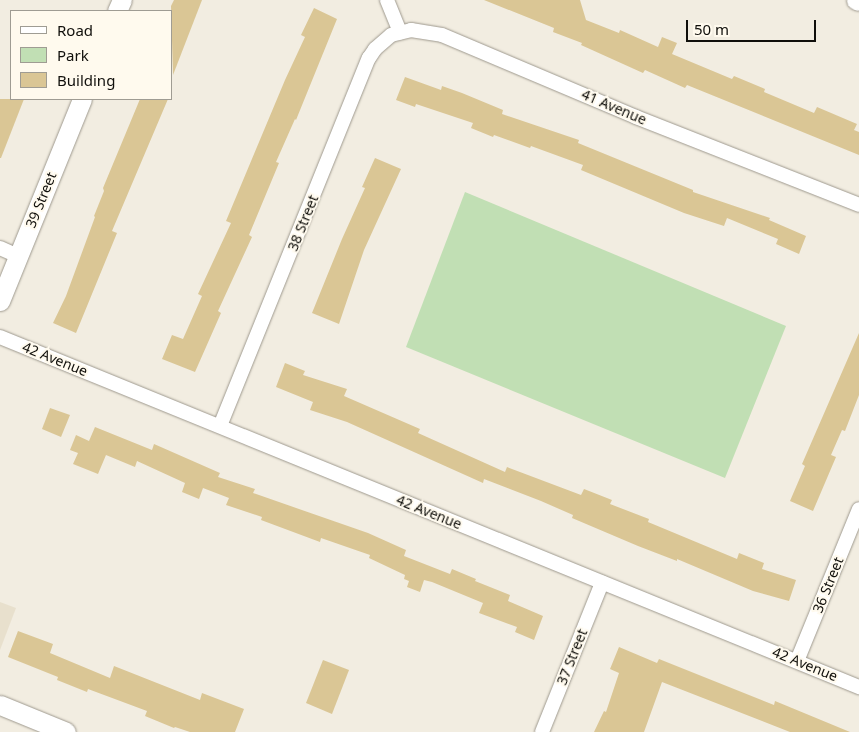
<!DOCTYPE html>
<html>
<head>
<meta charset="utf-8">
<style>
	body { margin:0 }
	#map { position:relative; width:859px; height:732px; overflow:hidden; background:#f2ede1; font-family:"Noto Sans",sans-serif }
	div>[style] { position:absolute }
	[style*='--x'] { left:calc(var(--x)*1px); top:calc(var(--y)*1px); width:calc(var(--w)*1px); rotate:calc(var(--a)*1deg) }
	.built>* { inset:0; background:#e8e0cd }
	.green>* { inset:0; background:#c1dfb4 }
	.building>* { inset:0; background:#dac695 }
	.roads { filter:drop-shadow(0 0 1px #9e998e) drop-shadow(0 0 1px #9e998e) }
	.street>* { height:14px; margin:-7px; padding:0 7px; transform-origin:7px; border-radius:7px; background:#fff }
	.secondary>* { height:19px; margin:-9.5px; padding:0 9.5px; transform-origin:9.5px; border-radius:9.5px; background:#fff }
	span { translate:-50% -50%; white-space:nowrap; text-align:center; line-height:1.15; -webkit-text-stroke:4px #fffaee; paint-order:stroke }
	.street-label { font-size:14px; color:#100f0b }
	.legend { position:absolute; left:10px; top:10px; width:162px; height:90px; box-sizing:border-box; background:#fffaee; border:1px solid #9f9c93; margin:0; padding:6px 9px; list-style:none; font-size:15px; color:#100f0b }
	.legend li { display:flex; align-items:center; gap:10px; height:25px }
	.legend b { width:25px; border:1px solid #9f9c93 }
	.scale { position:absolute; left:686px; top:20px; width:130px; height:22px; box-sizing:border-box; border:2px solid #100f0b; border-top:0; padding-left:6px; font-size:15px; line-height:18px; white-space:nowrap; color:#100f0b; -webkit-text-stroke:4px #fffaee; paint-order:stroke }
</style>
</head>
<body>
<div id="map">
	<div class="built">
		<div style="clip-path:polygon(0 602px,16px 608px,0 650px)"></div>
	</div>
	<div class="green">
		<div style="clip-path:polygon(465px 192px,786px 326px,725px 478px,406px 347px)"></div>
	</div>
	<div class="building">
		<div style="clip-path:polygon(174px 0,202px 0,173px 75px,171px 6px)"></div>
		<div style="clip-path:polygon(484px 0,580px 0,586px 20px,619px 33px,620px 30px,658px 47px,662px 37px,677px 43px,672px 54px,732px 79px,734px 76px,765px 89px,764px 92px,814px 113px,817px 107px,857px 124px,854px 130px,859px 132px,859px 155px,687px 85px,685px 88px,645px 70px,643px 73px,581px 45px,582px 43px,553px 32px,554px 28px)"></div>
		<div style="clip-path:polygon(314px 8px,337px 19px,296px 120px,295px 119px,276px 162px,279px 163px,249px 235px,252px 237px,218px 311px,221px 313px,195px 372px,162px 359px,172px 335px,183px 339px,202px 296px,198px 294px,231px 223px,226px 221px,285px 80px,305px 37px,301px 35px)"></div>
		<div style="clip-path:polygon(405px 77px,441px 90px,442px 86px,462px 93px,503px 110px,502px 114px,579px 140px,578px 143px,693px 190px,693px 192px,770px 218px,769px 220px,806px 236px,799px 254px,776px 244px,778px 239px,727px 218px,724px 226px,684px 213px,581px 170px,583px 165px,531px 146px,530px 148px,494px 135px,493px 137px,471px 128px,473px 123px,416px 104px,415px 107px,396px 100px)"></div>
		<div style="clip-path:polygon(0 99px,24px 99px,1px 158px,0 158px)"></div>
		<div style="clip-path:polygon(140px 99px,168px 99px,112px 231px,117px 233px,76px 333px,53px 323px,66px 296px,95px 217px,94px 216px,104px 191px,103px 188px)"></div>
		<div style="clip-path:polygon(375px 158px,401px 169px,364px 250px,339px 324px,312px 313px,342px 239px,365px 188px,362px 187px)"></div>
		<div style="clip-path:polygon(859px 333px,859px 395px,845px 431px,842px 430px,831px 455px,836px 457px,813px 511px,790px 501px,805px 466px,802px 464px)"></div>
		<div style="clip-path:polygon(285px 363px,305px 371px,303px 375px,347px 389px,344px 396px,420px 429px,418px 433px,505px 472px,507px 467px,581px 495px,584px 489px,612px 500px,610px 504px,649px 519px,648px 522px,737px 559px,739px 553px,764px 563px,762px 569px,796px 580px,789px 601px,753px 591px,677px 559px,677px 561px,638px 546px,572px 518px,573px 515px,541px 501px,484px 479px,483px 483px,347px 422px,310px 410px,313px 402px,276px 387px)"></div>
		<div style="clip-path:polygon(50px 408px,70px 415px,61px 437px,42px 429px)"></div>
		<div style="clip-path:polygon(95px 427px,152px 450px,154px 444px,220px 473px,218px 477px,255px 489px,253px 493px,368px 533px,406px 550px,404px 556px,450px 574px,452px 569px,476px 579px,475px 581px,510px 595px,508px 601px,543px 616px,534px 640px,515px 632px,517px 627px,479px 613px,483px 603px,432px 582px,424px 580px,420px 592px,407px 587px,409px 581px,404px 579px,405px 575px,369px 558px,370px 555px,321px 538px,320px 542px,261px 520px,262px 517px,226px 505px,229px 498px,203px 488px,199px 499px,182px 492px,185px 483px,137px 461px,135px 467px,106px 455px,98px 474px,73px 464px,78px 453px,70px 450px,76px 435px,89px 441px)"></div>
		<div style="clip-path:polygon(18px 631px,53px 644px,50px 653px,110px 678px,114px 666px,200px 700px,202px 693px,244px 709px,235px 732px,190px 732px,175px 727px,174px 728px,145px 716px,147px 711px,88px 689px,87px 692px,57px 680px,58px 677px,8px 657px)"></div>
		<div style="clip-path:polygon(619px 647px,657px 663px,659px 659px,774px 705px,775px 701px,850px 732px,790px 732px,662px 682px,644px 732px,594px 732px,604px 711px,606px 712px,619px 673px,610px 669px)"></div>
		<div style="clip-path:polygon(323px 660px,349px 670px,332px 714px,306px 703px)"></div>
	</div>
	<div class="roads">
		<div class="street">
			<div style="--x:387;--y:0;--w:35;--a:68"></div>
			<div style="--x:0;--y:248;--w:20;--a:24"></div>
			<div style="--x:0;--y:337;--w:928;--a:22.17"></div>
			<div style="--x:220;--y:426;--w:397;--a:-68"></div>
			<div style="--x:369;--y:58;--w:11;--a:-56"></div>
			<div style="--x:375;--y:49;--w:21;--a:-41"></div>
			<div style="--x:391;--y:35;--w:21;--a:-14"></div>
			<div style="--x:411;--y:30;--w:31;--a:9"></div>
			<div style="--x:442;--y:35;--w:211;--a:22.9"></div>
			<div style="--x:636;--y:117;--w:240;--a:21.5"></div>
			<div style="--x:797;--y:661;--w:164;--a:-67.8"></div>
			<div style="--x:542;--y:732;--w:161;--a:-68.1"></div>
		</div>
		<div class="secondary">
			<div style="--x:856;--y:0;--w:3;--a:18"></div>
			<div style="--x:117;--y:11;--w:12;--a:-66"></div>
			<div style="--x:0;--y:301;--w:218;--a:-67.9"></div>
			<div style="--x:0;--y:705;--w:71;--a:22.2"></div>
		</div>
	</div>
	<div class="street-label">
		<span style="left:614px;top:107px;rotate:23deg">41 Avenue</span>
		<span style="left:41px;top:200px;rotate:-68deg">39 Street</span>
		<span style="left:303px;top:223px;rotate:-68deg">38 Street</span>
		<span style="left:55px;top:359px;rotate:22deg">42 Avenue</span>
		<span style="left:429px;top:512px;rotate:22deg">42 Avenue</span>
		<span style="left:828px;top:585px;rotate:-68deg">36 Street</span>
		<span style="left:572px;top:657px;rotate:-68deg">37 Street</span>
		<span style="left:805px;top:664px;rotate:22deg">42 Avenue</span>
	</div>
	<ul class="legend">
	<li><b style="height:6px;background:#fff"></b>Road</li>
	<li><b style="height:14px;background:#c1dfb4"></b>Park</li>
	<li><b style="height:14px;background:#dac695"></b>Building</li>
	</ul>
	<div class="scale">50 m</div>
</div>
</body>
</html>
